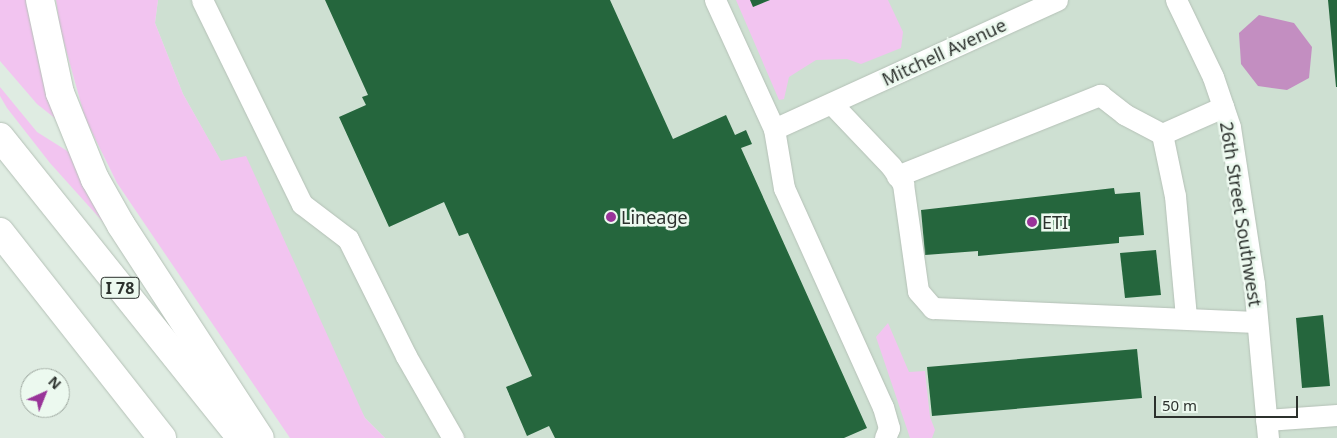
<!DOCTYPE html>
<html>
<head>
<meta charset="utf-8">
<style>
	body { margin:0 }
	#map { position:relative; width:1337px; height:438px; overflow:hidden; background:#dfece2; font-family:"Noto Sans",sans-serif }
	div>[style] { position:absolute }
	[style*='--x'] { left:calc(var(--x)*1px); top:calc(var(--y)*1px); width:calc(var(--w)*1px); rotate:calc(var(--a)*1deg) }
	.built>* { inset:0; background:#cee0d2 }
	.green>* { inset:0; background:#f2c4f0 }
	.water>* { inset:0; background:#c38ec1 }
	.building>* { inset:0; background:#25663d }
	.roads { filter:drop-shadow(0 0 1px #b5c1b7) drop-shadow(0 0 1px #b5c1b7) }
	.minor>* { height:21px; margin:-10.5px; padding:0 10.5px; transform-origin:10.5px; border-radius:10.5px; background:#fff }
	.highway>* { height:28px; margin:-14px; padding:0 14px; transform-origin:14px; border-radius:14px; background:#fff }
	.dots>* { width:14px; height:14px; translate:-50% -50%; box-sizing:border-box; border:2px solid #ecf9ef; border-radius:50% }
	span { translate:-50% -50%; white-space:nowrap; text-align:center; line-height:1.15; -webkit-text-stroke:5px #ecf9ef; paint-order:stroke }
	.shield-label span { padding:1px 4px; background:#ecf9ef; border:1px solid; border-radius:4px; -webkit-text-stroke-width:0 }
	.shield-label { font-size:16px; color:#2c312d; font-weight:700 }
	.street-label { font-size:18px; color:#2c312d }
	.poi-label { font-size:18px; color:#2c312d }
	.left { translate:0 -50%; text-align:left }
	.north { position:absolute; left:20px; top:368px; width:50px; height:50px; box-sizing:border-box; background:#ecf9ef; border:1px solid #9fa9a1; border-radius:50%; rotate:44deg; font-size:14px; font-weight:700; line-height:20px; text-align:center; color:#2c312d }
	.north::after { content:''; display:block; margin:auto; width:18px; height:22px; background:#993499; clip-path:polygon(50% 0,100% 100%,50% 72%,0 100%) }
	.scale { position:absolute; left:1154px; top:396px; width:144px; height:22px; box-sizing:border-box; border:2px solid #2c312d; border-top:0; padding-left:6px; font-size:15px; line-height:18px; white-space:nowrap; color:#2c312d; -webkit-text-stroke:4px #ecf9ef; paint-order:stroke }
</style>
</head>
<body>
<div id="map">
	<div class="built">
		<div style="clip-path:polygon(158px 0,1337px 0,1337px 438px,385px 438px,365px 418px,183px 94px,155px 23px)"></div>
	</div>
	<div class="green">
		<div style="clip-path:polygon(0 0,28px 0,40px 69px,61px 123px,37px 104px,0 61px)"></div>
		<div style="clip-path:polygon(56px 0,158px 0,155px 23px,183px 94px,221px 161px,246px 156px,365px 418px,385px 438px,290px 438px,117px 183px,85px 118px,60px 28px)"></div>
		<div style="clip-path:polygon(736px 0,750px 0,753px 7px,770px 0,888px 0,903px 32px,901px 48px,861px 64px,847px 59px,816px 60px,789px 77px,784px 99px,779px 100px)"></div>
		<div style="clip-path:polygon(0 87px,37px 132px,72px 154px,121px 242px,50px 163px,7px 108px,0 96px)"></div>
		<div style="clip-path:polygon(888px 323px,909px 372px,925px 371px,930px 417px,935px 430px,932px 438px,910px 438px,876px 337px)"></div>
	</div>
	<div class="water">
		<div style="clip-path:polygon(1259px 15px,1294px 23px,1312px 47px,1309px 78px,1287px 90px,1258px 86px,1241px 64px,1239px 33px)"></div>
	</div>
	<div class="building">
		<div style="clip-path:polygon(325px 0,610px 0,673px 139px,726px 115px,735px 135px,746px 130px,752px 144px,741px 148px,867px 428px,844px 438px,555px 438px,549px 426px,527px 436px,506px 387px,532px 376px,468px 233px,459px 236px,444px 202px,389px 227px,339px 117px,366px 105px,362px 97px,368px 95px)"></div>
		<div style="clip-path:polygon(750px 0,770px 0,753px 7px)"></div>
		<div style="clip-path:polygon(1328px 0,1337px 0,1337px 87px,1336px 87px)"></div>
		<div style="clip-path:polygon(1114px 188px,1115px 194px,1140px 192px,1144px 235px,1119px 237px,1119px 243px,978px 256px,978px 251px,925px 255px,921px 210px)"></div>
		<div style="clip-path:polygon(1156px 250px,1161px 295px,1125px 298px,1120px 253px)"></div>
		<div style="clip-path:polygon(1323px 315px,1330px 386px,1302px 388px,1296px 318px)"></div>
		<div style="clip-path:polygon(1137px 349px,1142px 398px,932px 416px,927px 367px)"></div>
	</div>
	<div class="roads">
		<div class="minor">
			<div style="--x:202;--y:0;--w:227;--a:63.9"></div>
			<div style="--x:302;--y:204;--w:58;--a:37.3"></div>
			<div style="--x:348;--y:239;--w:131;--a:63.6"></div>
			<div style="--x:406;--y:356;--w:95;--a:60.2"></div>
			<div style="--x:715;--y:0;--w:142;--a:65.4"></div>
			<div style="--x:774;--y:129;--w:60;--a:80.4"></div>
			<div style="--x:784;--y:188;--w:240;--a:65.7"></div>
			<div style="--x:883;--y:407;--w:22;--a:74"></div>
			<div style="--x:889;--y:428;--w:11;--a:112"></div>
			<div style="--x:1176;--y:0;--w:85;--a:64.3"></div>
			<div style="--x:1213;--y:77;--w:53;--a:71.2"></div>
			<div style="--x:1230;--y:127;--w:159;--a:81.3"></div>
			<div style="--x:1254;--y:284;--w:155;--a:84.8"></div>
			<div style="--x:832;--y:104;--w:86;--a:46.4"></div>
			<div style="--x:891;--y:166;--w:22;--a:56"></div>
			<div style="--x:903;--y:184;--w:108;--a:82"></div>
			<div style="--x:918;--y:291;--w:23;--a:49"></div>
			<div style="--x:933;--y:308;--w:324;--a:2.5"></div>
			<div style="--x:774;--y:129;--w:311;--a:-24.5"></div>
			<div style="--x:1162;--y:134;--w:63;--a:78.2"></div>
			<div style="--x:1175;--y:196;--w:122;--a:84.8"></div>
			<div style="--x:897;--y:176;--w:219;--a:-21.8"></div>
			<div style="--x:1100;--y:95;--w:31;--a:38"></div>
			<div style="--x:1124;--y:114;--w:43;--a:27.8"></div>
			<div style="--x:1162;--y:134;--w:67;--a:-23.9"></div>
			<div style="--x:1266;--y:420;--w:71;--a:-4"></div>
		</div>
		<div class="highway">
			<div style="--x:40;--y:0;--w:95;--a:77.9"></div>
			<div style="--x:60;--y:93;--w:93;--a:67.9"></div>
			<div style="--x:95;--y:179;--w:53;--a:60.5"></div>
			<div style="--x:121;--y:225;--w:254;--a:56.9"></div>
			<div style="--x:0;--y:137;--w:386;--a:51.3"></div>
			<div style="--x:0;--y:232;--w:262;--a:51.8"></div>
		</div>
	</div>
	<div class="dots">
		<div style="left:611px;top:217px;background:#993499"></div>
		<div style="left:1032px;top:222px;background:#993499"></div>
	</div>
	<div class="shield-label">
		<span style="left:120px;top:288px">I 78</span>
	</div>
	<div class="street-label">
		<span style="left:944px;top:52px;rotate:-25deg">Mitchell Avenue</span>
		<span style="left:1241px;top:214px;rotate:81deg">26th Street Southwest</span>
	</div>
	<div class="poi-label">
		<span class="left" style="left:621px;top:217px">Lineage</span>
		<span class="left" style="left:1042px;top:222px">ETI</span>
	</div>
	<div class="north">N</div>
	<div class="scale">50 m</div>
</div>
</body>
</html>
